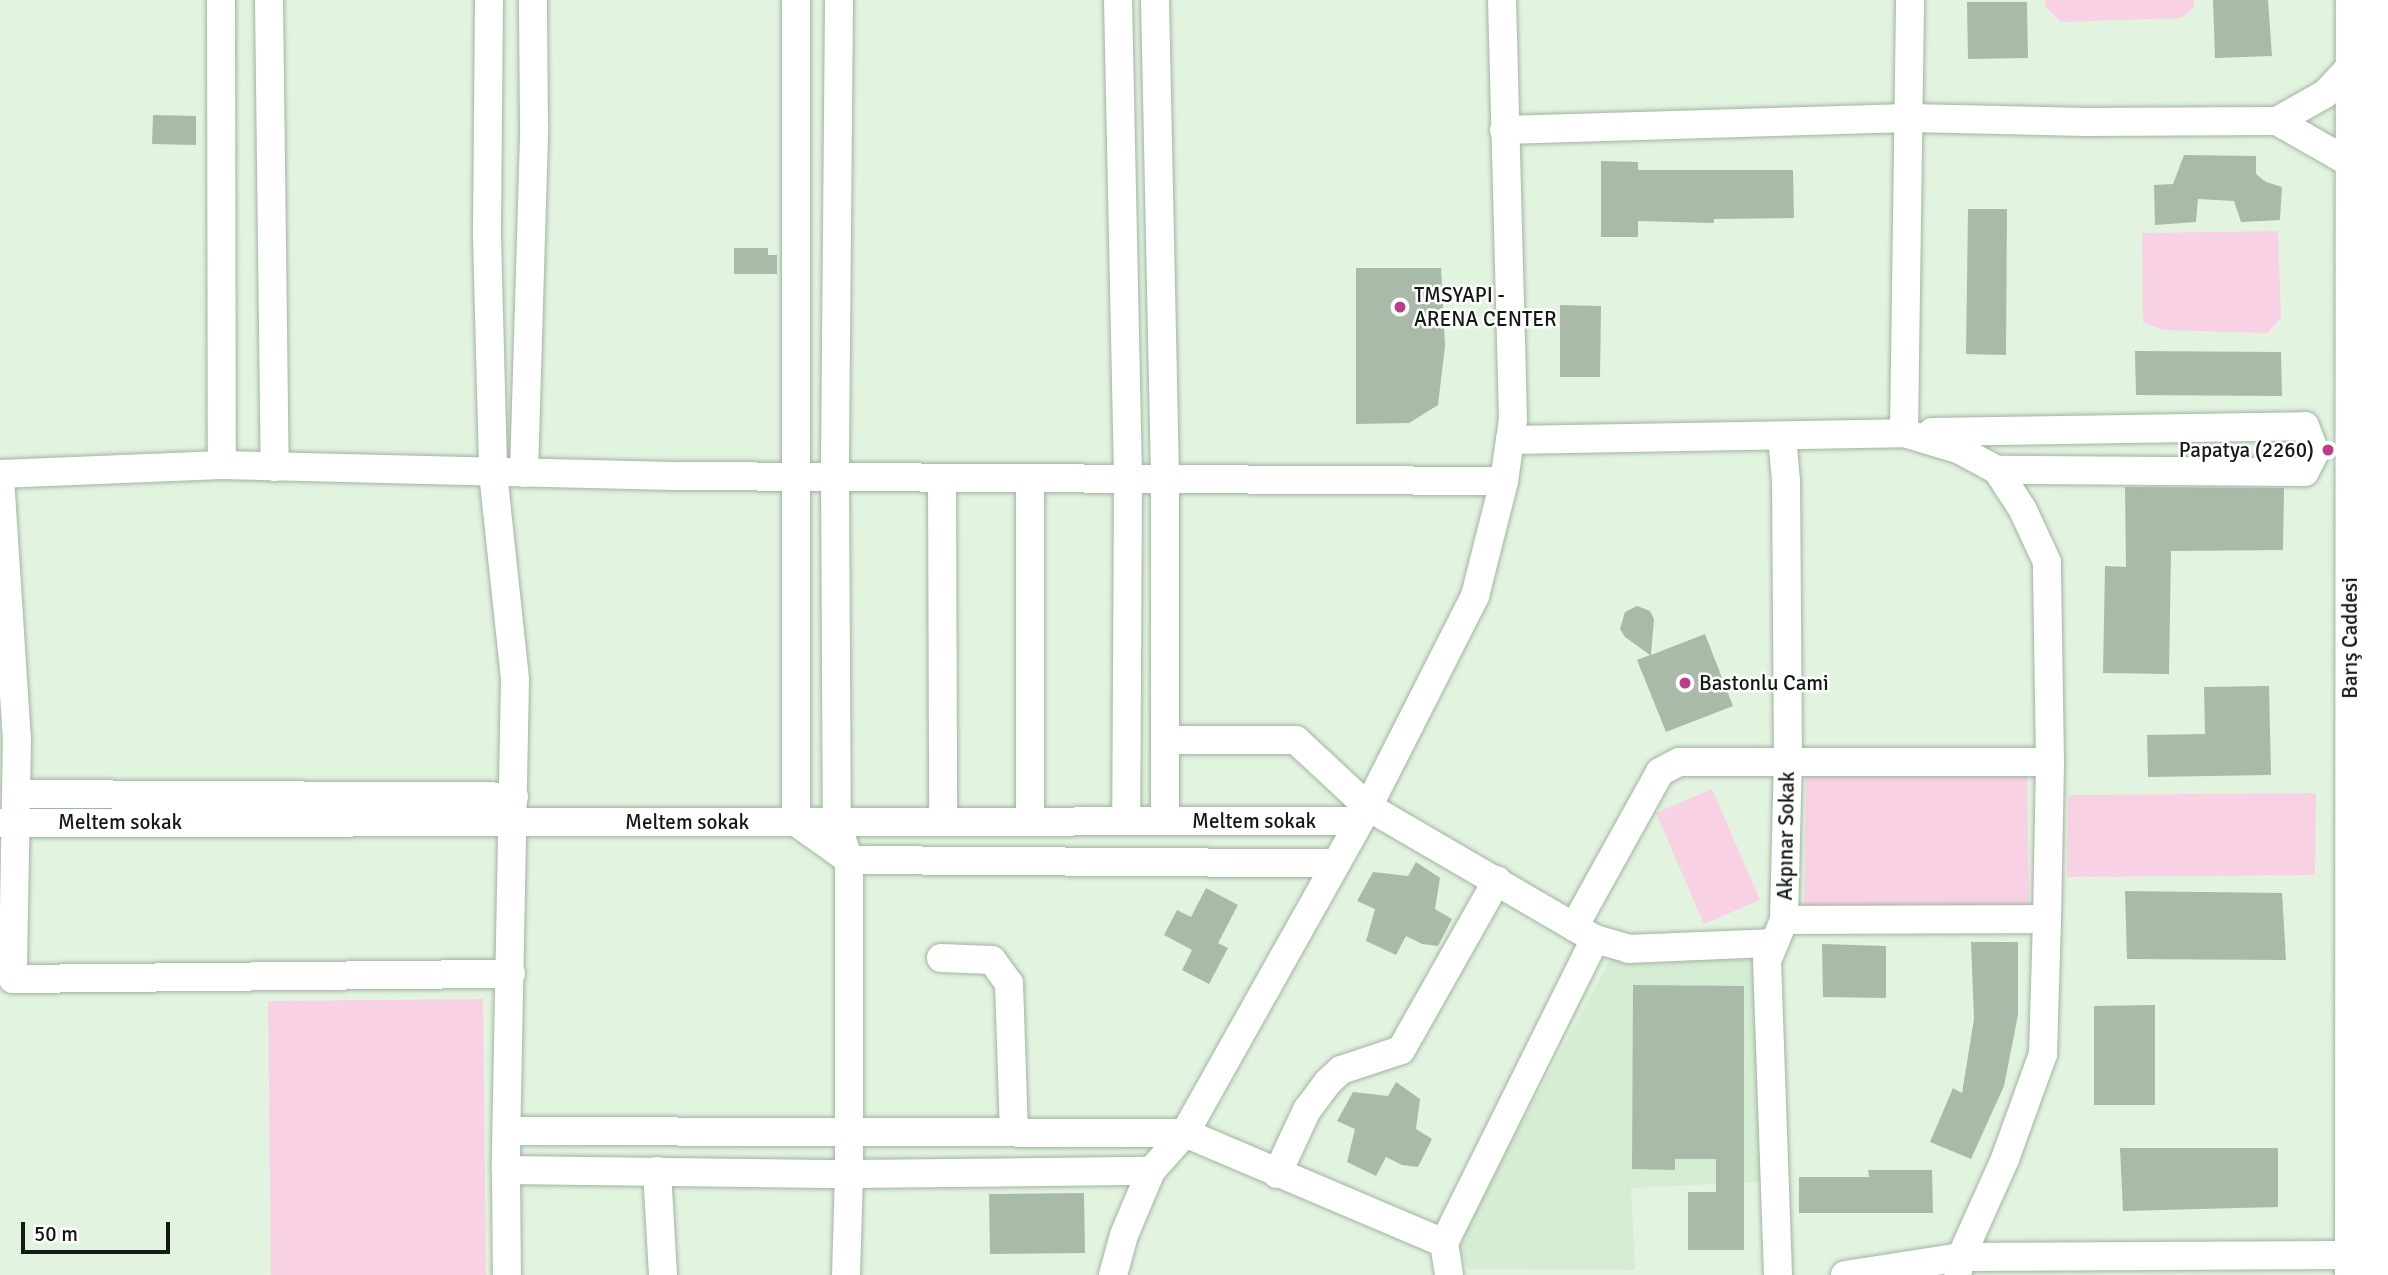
<!DOCTYPE html>
<html>
<head>
<meta charset="utf-8">
<style>
	body { margin:0 }
	#map { position:relative; width:2388px; height:1275px; overflow:hidden; background:#e2f4e0; font-family:Signika,sans-serif }
	div>[style] { position:absolute }
	[style*='--x'] { left:calc(var(--x)*1px); top:calc(var(--y)*1px); width:calc(var(--w)*1px); rotate:calc(var(--a)*1deg) }
	.built>* { inset:0; background:#d5edd2 }
	.green>* { inset:0; background:#f8d2e4 }
	.building>* { inset:0; background:#a9bba8 }
	.roads { filter:drop-shadow(0 0 2px #a2b4a1) drop-shadow(0 0 2px #a2b4a1) }
	.minor>* { height:28px; margin:-14px; padding:0 14px; transform-origin:14px; border-radius:14px; background:#fff }
	.major>* { height:35px; margin:-17.5px; padding:0 17.5px; transform-origin:17.5px; border-radius:17.5px; background:#fff }
	.dots>* { width:19px; height:19px; translate:-50% -50%; box-sizing:border-box; border:4px solid #fff; border-radius:50% }
	span { translate:-50% -50%; white-space:nowrap; text-align:center; line-height:1.15; -webkit-text-stroke:5px #fff; paint-order:stroke }
	.poi-label { font-size:21px; color:#131a13 }
	.left { translate:0 -50%; text-align:left }
	.right { translate:-100% -50%; text-align:right }
	.street-label { font-size:21px; color:#131a13 }
	.scale { position:absolute; left:21px; top:1222px; width:149px; height:32px; box-sizing:border-box; border:4px solid #131a13; border-top:0; padding-left:9px; font-size:21px; line-height:24px; white-space:nowrap; color:#131a13; -webkit-text-stroke:5px #fff; paint-order:stroke }
</style>
</head>
<body>
<div id="map">
	<div class="built">
		<div style="clip-path:polygon(1611px 958px,1756px 960px,1760px 1182px,1631px 1188px,1635px 1270px,1468px 1269px,1457px 1250px,1467px 1225px)"></div>
	</div>
	<div class="green">
		<div style="clip-path:polygon(2045px 0,2194px 0,2194px 7px,2181px 18px,2061px 22px,2045px 6px)"></div>
		<div style="clip-path:polygon(2278px 231px,2281px 318px,2267px 333px,2162px 330px,2143px 322px,2142px 233px)"></div>
		<div style="clip-path:polygon(2027px 773px,2029px 907px,1804px 908px,1806px 774px)"></div>
		<div style="clip-path:polygon(1712px 789px,1760px 900px,1704px 924px,1656px 813px)"></div>
		<div style="clip-path:polygon(2316px 793px,2315px 875px,2067px 877px,2068px 795px)"></div>
		<div style="clip-path:polygon(483px 999px,486px 1275px,271px 1275px,268px 1001px)"></div>
	</div>
	<div class="building">
		<div style="clip-path:polygon(2213px 0,2268px 0,2272px 56px,2215px 58px)"></div>
		<div style="clip-path:polygon(1967px 2px,2027px 2px,2028px 58px,1968px 59px)"></div>
		<div style="clip-path:polygon(153px 115px,196px 116px,196px 145px,152px 144px)"></div>
		<div style="clip-path:polygon(2184px 155px,2256px 156px,2256px 174px,2266px 182px,2282px 187px,2280px 220px,2241px 222px,2234px 201px,2198px 199px,2196px 222px,2155px 225px,2154px 185px,2173px 184px)"></div>
		<div style="clip-path:polygon(1601px 161px,1638px 162px,1638px 170px,1793px 170px,1794px 218px,1714px 219px,1714px 223px,1638px 221px,1638px 237px,1601px 237px)"></div>
		<div style="clip-path:polygon(1968px 209px,2007px 209px,2006px 355px,1966px 354px)"></div>
		<div style="clip-path:polygon(734px 248px,768px 248px,768px 255px,777px 255px,777px 274px,734px 274px)"></div>
		<div style="clip-path:polygon(1356px 268px,1441px 268px,1445px 346px,1438px 405px,1409px 423px,1356px 424px)"></div>
		<div style="clip-path:polygon(1560px 305px,1601px 306px,1600px 377px,1560px 377px)"></div>
		<div style="clip-path:polygon(2135px 351px,2281px 352px,2282px 396px,2136px 395px)"></div>
		<div style="clip-path:polygon(2125px 487px,2284px 488px,2283px 550px,2171px 551px,2169px 674px,2103px 673px,2105px 566px,2126px 567px)"></div>
		<div style="clip-path:polygon(1637px 606px,1650px 611px,1654px 619px,1651px 655px,1705px 634px,1733px 706px,1666px 732px,1637px 660px,1650px 655px,1625px 637px,1620px 629px,1625px 612px)"></div>
		<div style="clip-path:polygon(2269px 686px,2271px 775px,2148px 777px,2147px 735px,2205px 734px,2204px 687px)"></div>
		<div style="clip-path:polygon(1416px 862px,1440px 878px,1435px 909px,1452px 919px,1438px 946px,1422px 944px,1406px 936px,1396px 955px,1366px 941px,1375px 909px,1357px 901px,1373px 872px,1408px 876px)"></div>
		<div style="clip-path:polygon(1206px 888px,1238px 905px,1218px 943px,1228px 948px,1209px 984px,1182px 970px,1192px 950px,1164px 935px,1177px 910px,1191px 917px)"></div>
		<div style="clip-path:polygon(2125px 891px,2282px 893px,2286px 960px,2127px 959px)"></div>
		<div style="clip-path:polygon(1971px 942px,2018px 942px,2018px 1015px,2004px 1086px,1971px 1159px,1930px 1142px,1953px 1088px,1962px 1093px,1974px 1019px)"></div>
		<div style="clip-path:polygon(1822px 944px,1886px 946px,1886px 998px,1823px 997px)"></div>
		<div style="clip-path:polygon(1633px 985px,1744px 986px,1744px 1250px,1688px 1250px,1688px 1192px,1716px 1192px,1716px 1159px,1675px 1159px,1675px 1170px,1632px 1169px)"></div>
		<div style="clip-path:polygon(2155px 1005px,2155px 1105px,2094px 1105px,2094px 1006px)"></div>
		<div style="clip-path:polygon(1396px 1082px,1420px 1099px,1416px 1129px,1432px 1139px,1418px 1167px,1402px 1165px,1386px 1157px,1376px 1176px,1347px 1162px,1355px 1129px,1337px 1121px,1353px 1092px,1388px 1096px)"></div>
		<div style="clip-path:polygon(2120px 1148px,2278px 1148px,2278px 1207px,2123px 1211px)"></div>
		<div style="clip-path:polygon(1868px 1170px,1932px 1170px,1933px 1213px,1799px 1213px,1799px 1177px,1869px 1177px)"></div>
		<div style="clip-path:polygon(1084px 1193px,1085px 1253px,990px 1254px,989px 1194px)"></div>
	</div>
	<div class="roads">
		<div class="minor">
			<div style="--x:221;--y:0;--w:465;--a:89.9"></div>
			<div style="--x:269;--y:0;--w:467;--a:89.3"></div>
			<div style="--x:489;--y:0;--w:237;--a:90.5"></div>
			<div style="--x:487;--y:237;--w:236;--a:88.5"></div>
			<div style="--x:493;--y:473;--w:208;--a:83.9"></div>
			<div style="--x:515;--y:680;--w:490;--a:91.1"></div>
			<div style="--x:506;--y:1170;--w:105;--a:89.5"></div>
			<div style="--x:796;--y:0;--w:822;--a:90"></div>
			<div style="--x:796;--y:822;--w:65;--a:35.6"></div>
			<div style="--x:849;--y:860;--w:314;--a:90"></div>
			<div style="--x:849;--y:1174;--w:101;--a:91.7"></div>
			<div style="--x:839;--y:0;--w:476;--a:90.5"></div>
			<div style="--x:835;--y:476;--w:348;--a:89.7"></div>
			<div style="--x:837;--y:824;--w:38;--a:72"></div>
			<div style="--x:849;--y:860;--w:486;--a:0.4"></div>
			<div style="--x:1118;--y:0;--w:479;--a:88.8"></div>
			<div style="--x:1128;--y:479;--w:342;--a:90.3"></div>
			<div style="--x:1155;--y:0;--w:479;--a:88.8"></div>
			<div style="--x:1165;--y:479;--w:342;--a:90"></div>
			<div style="--x:2277;--y:121;--w:86;--a:29.8"></div>
			<div style="--x:1504;--y:130;--w:404;--a:-1.7"></div>
			<div style="--x:1908;--y:118;--w:178;--a:1.3"></div>
			<div style="--x:2086;--y:122;--w:191;--a:-0.3"></div>
			<div style="--x:2277;--y:121;--w:55;--a:-29.4"></div>
			<div style="--x:2325;--y:94;--w:40;--a:-47"></div>
			<div style="--x:1932;--y:432;--w:373;--a:-0.9"></div>
			<div style="--x:2305;--y:426;--w:28;--a:69"></div>
			<div style="--x:2315;--y:452;--w:22;--a:117"></div>
			<div style="--x:2305;--y:472;--w:308;--a:-179.6"></div>
			<div style="--x:1510;--y:440;--w:394;--a:-1"></div>
			<div style="--x:1904;--y:433;--w:433;--a:-89.2"></div>
			<div style="--x:524;--y:473;--w:347;--a:-88.3"></div>
			<div style="--x:534;--y:126;--w:126;--a:-90.5"></div>
			<div style="--x:0;--y:474;--w:222;--a:-2.3"></div>
			<div style="--x:222;--y:465;--w:452;--a:1.4"></div>
			<div style="--x:674;--y:476;--w:830;--a:0.35"></div>
			<div style="--x:0;--y:478;--w:261;--a:86.3"></div>
			<div style="--x:17;--y:738;--w:241;--a:91"></div>
			<div style="--x:13;--y:979;--w:498;--a:-0.6"></div>
			<div style="--x:942;--y:478;--w:343;--a:89.8"></div>
			<div style="--x:1030;--y:478;--w:343;--a:90"></div>
			<div style="--x:16;--y:794;--w:498;--a:0.3"></div>
			<div style="--x:0;--y:823;--w:1359;--a:-0.08"></div>
			<div style="--x:1784;--y:920;--w:263;--a:-0.2"></div>
			<div style="--x:2047;--y:919;--w:157;--a:-88.9"></div>
			<div style="--x:2050;--y:762;--w:200;--a:-90.9"></div>
			<div style="--x:2047;--y:562;--w:57;--a:-114.8"></div>
			<div style="--x:2023;--y:510;--w:48;--a:-123"></div>
			<div style="--x:1997;--y:470;--w:44;--a:-151.7"></div>
			<div style="--x:1958;--y:449;--w:56;--a:-163.5"></div>
			<div style="--x:1574;--y:927;--w:177;--a:-61"></div>
			<div style="--x:1660;--y:772;--w:21;--a:-28"></div>
			<div style="--x:1679;--y:762;--w:371;--a:0"></div>
			<div style="--x:1595;--y:939;--w:35;--a:16"></div>
			<div style="--x:1629;--y:949;--w:144;--a:-2.4"></div>
			<div style="--x:941;--y:958;--w:51;--a:2.2"></div>
			<div style="--x:992;--y:960;--w:29;--a:54"></div>
			<div style="--x:1009;--y:983;--w:148;--a:88.1"></div>
			<div style="--x:508;--y:1131;--w:677;--a:0.17"></div>
			<div style="--x:1185;--y:1133;--w:281;--a:23"></div>
			<div style="--x:1444;--y:1243;--w:339;--a:-63.6"></div>
			<div style="--x:1595;--y:939;--w:263;--a:-149.8"></div>
			<div style="--x:1368;--y:807;--w:98;--a:-137.1"></div>
			<div style="--x:1296;--y:740;--w:131;--a:180"></div>
			<div style="--x:506;--y:1170;--w:343;--a:0.7"></div>
			<div style="--x:849;--y:1174;--w:302;--a:-0.6"></div>
			<div style="--x:657;--y:1171;--w:104;--a:86.7"></div>
			<div style="--x:1277;--y:1174;--w:71;--a:-64.9"></div>
			<div style="--x:1307;--y:1110;--w:35;--a:-53"></div>
			<div style="--x:1328;--y:1082;--w:18;--a:-43"></div>
			<div style="--x:1341;--y:1070;--w:63;--a:-18.4"></div>
			<div style="--x:1401;--y:1050;--w:195;--a:-60.5"></div>
			<div style="--x:1444;--y:1243;--w:32;--a:81"></div>
			<div style="--x:1958;--y:1271;--w:14;--a:-78"></div>
			<div style="--x:1961;--y:1257;--w:107;--a:-65.8"></div>
			<div style="--x:2005;--y:1159;--w:112;--a:-70.1"></div>
			<div style="--x:2043;--y:1054;--w:135;--a:-88.3"></div>
			<div style="--x:1113;--y:1275;--w:41;--a:-74.6"></div>
			<div style="--x:1124;--y:1235;--w:69;--a:-67.1"></div>
			<div style="--x:1151;--y:1171;--w:51;--a:-48.2"></div>
			<div style="--x:1185;--y:1133;--w:374;--a:-60.7"></div>
			<div style="--x:1368;--y:807;--w:237;--a:-63.1"></div>
			<div style="--x:1475;--y:596;--w:119;--a:-75.8"></div>
			<div style="--x:1504;--y:481;--w:63;--a:-81.7"></div>
			<div style="--x:1513;--y:419;--w:419;--a:-91.5"></div>
			<div style="--x:1778;--y:1275;--w:314;--a:-92"></div>
			<div style="--x:1767;--y:961;--w:44;--a:-67.5"></div>
			<div style="--x:1784;--y:920;--w:159;--a:-88.6"></div>
			<div style="--x:1788;--y:761;--w:280;--a:-90.4"></div>
			<div style="--x:1786;--y:481;--w:45;--a:-95.1"></div>
			<div style="--x:1845;--y:1275;--w:117;--a:-8.8"></div>
			<div style="--x:1961;--y:1257;--w:392;--a:-0.3"></div>
		</div>
		<div class="major">
			<div style="--x:2378;--y:0;--w:1275;--a:89.87"></div>
			<div style="--x:2352;--y:1275;--w:1275;--a:-89.96"></div>
		</div>
	</div>
	<div class="dots">
		<div style="left:1400px;top:307px;background:#bd3d89"></div>
		<div style="left:2328px;top:450px;background:#bd3d89"></div>
		<div style="left:1685px;top:683px;background:#bd3d89"></div>
	</div>
	<div class="poi-label">
		<span class="left" style="left:1414px;top:307px">TMSYAPI -<br>ARENA CENTER</span>
		<span class="right" style="left:2314px;top:450px">Papatya (2260)</span>
		<span class="left" style="left:1699px;top:683px">Bastonlu Cami</span>
	</div>
	<div class="street-label">
		<span style="left:2350px;top:638px;rotate:-90deg">Barış Caddesi</span>
		<span style="left:1254px;top:821px">Meltem sokak</span>
		<span style="left:120px;top:822px">Meltem sokak</span>
		<span style="left:687px;top:822px">Meltem sokak</span>
		<span style="left:1786px;top:836px;rotate:-89deg">Akpınar Sokak</span>
	</div>
	<div class="scale">50 m</div>
</div>
</body>
</html>
